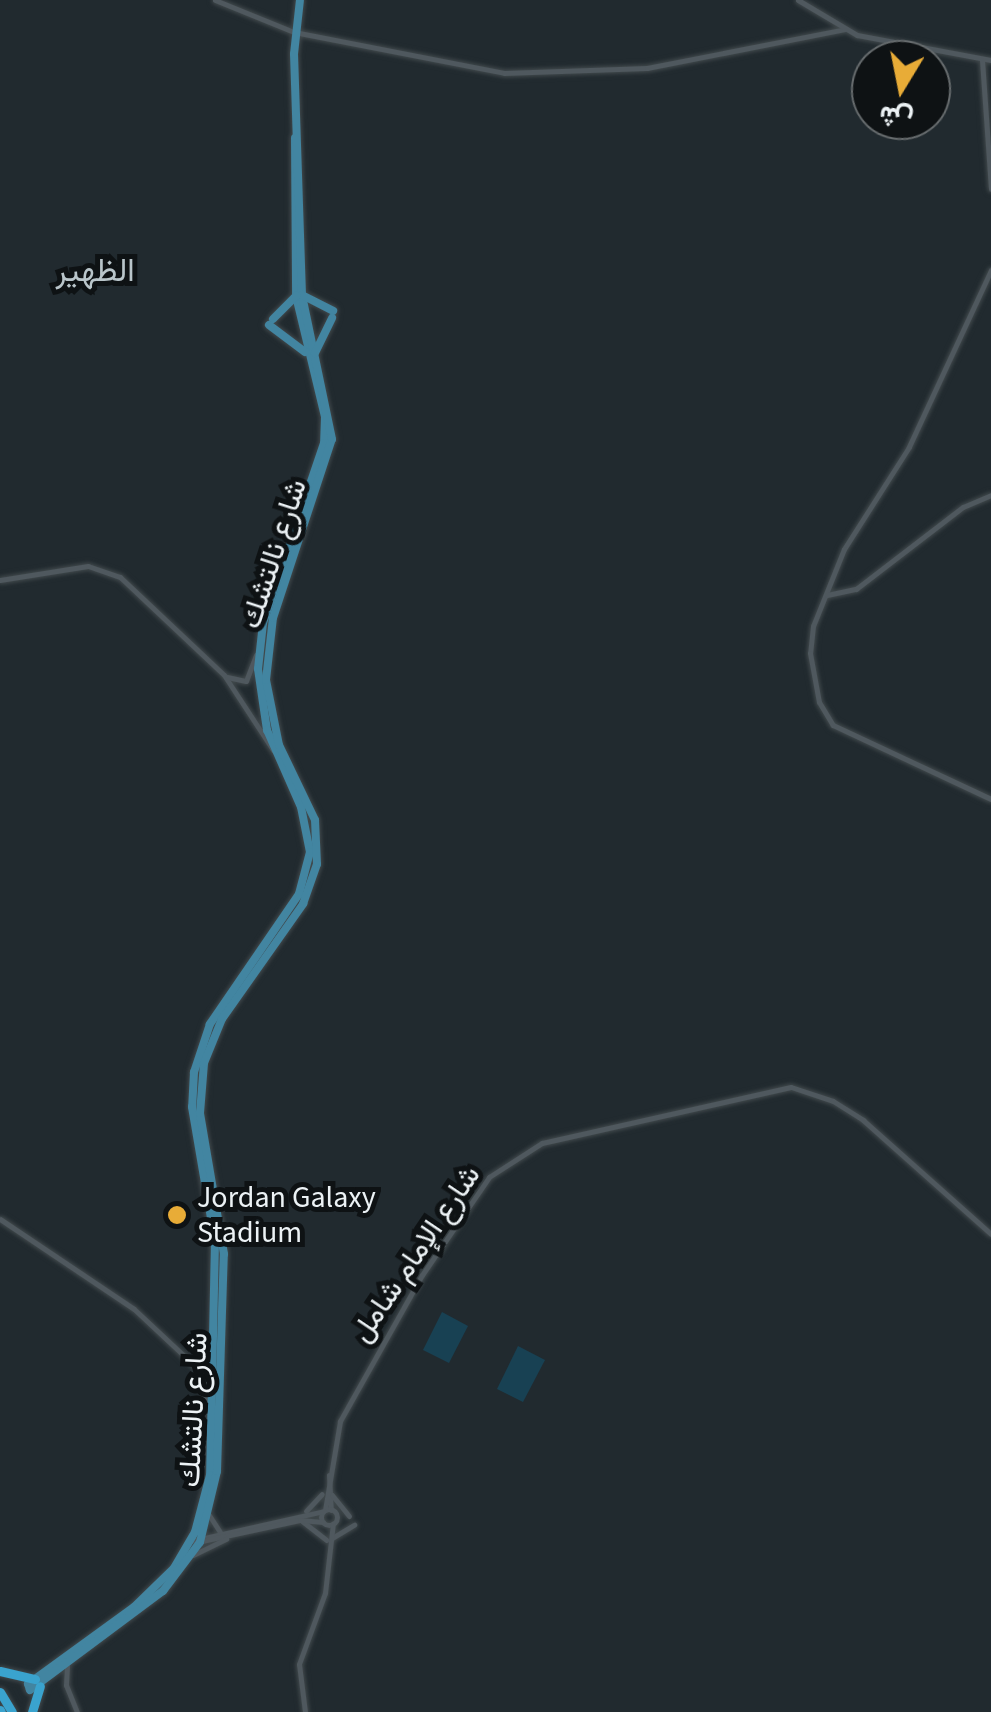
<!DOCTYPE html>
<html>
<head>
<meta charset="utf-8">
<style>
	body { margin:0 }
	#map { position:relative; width:991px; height:1712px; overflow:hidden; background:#212a2f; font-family:"Source Sans 3",Vazirmatn,sans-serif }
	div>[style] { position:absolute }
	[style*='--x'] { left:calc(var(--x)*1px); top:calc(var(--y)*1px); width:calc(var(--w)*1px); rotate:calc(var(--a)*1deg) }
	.green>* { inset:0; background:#184153 }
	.roads { filter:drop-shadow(0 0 2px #41494c) drop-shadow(0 0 2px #41494c) }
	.minor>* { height:5px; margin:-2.5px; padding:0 2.5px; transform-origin:2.5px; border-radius:2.5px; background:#4f585e }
	.minor>.ring { margin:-2.5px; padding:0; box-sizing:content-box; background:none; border:5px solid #4f585e; border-radius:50% }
	.major>* { height:8px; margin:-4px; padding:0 4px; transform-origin:4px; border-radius:4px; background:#4285a1 }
	.highway>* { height:9px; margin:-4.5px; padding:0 4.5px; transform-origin:4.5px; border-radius:4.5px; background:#3aa3ce }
	.dots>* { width:28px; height:28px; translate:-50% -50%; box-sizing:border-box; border:5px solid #0e1214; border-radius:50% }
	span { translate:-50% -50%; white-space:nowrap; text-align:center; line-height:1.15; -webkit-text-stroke:10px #0e1214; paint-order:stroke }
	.street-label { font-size:30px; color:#ecf2f5 }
	.poi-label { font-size:30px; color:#ecf2f5 }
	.left { translate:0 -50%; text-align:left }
	.neighbourhood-label { font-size:32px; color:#b9c5ca }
	.north { position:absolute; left:851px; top:40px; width:100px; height:100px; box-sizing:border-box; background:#0e1214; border:2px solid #676c6e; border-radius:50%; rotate:190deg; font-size:28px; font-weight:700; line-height:40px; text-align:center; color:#ecf2f5 }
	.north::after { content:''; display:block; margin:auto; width:35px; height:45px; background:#e8ac37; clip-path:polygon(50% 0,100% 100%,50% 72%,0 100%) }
</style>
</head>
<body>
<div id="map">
	<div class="green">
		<div style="clip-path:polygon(442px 1312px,468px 1326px,449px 1363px,423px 1350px)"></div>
		<div style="clip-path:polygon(518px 1346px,545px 1360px,523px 1402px,497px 1389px)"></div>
	</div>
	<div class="roads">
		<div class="minor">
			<div style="--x:215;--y:0;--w:85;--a:22.1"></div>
			<div style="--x:294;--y:32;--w:214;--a:11"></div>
			<div style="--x:504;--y:73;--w:143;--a:-2"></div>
			<div style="--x:647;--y:68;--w:203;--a:-11.1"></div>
			<div style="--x:798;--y:0;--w:69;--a:30.7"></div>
			<div style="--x:857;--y:35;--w:136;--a:10.6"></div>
			<div style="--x:982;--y:60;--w:129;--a:86"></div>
			<div style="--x:991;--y:270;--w:195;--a:114.9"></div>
			<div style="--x:909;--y:447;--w:121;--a:122.5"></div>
			<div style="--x:844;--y:549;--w:83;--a:111.9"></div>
			<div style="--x:813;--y:626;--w:27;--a:96"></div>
			<div style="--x:810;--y:653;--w:50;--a:79.6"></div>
			<div style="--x:819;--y:702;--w:27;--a:59"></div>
			<div style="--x:833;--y:725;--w:174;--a:25.1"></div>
			<div style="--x:0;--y:580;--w:89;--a:-9"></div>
			<div style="--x:88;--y:566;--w:34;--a:19"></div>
			<div style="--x:120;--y:577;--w:143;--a:43.3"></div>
			<div style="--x:224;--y:675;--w:90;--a:56.8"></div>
			<div style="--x:827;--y:595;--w:30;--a:-12"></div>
			<div style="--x:856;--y:589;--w:135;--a:-37.5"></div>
			<div style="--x:963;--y:507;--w:30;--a:-23"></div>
			<div style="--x:227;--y:677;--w:19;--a:12"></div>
			<div style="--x:246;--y:681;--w:28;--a:-69"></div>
			<div style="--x:0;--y:1219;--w:161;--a:33.9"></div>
			<div style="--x:134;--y:1309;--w:105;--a:43.1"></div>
			<div style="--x:191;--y:1360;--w:22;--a:-22"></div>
			<div style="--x:197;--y:1372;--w:39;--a:72"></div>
			<div style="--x:329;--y:1475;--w:35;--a:87"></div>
			<div style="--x:332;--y:1495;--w:27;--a:51"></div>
			<div class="ring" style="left:321px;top:1509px;width:11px;height:11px"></div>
			<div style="--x:325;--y:1510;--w:90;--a:-80.4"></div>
			<div style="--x:340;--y:1421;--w:167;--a:-60.7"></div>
			<div style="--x:422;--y:1275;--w:119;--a:-55.6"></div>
			<div style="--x:489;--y:1177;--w:63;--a:-32.7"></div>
			<div style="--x:542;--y:1143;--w:255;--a:-12.7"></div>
			<div style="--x:791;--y:1087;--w:44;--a:18.4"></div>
			<div style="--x:833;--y:1101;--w:36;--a:32"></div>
			<div style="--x:863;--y:1120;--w:171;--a:41.7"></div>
			<div style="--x:306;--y:1511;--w:23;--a:-47"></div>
			<div style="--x:209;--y:1515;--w:20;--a:57"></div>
			<div style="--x:302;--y:1521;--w:31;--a:38"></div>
			<div style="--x:332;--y:1538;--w:26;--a:-31"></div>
			<div style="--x:191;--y:1541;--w:136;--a:-12.7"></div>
			<div style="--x:202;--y:1541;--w:100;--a:-12.1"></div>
			<div style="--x:300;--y:1520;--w:23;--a:5"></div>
			<div style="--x:193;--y:1555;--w:37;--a:-26"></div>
			<div style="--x:67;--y:1666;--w:19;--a:93"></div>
			<div style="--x:66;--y:1685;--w:29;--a:68"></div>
			<div style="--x:305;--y:1712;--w:48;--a:-97.1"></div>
			<div style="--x:299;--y:1664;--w:76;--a:-69.9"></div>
			<div style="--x:325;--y:1593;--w:70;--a:-83.5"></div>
		</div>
		<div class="major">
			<div style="--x:295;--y:138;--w:158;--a:89.6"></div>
			<div style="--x:296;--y:296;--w:124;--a:76.5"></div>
			<div style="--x:325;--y:417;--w:26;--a:92"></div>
			<div style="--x:324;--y:443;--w:190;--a:108.7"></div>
			<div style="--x:263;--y:623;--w:46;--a:96.2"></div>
			<div style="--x:258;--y:669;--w:62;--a:81.6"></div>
			<div style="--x:267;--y:730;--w:84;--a:66.2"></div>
			<div style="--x:301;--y:807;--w:46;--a:78.7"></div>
			<div style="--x:310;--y:852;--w:43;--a:104.7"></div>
			<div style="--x:299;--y:894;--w:158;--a:124.4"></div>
			<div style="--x:210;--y:1024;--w:51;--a:108.4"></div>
			<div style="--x:194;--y:1072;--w:35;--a:93"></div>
			<div style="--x:192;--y:1107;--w:136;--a:80.3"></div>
			<div style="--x:215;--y:1241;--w:234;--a:91.2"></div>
			<div style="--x:210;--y:1475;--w:59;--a:104.7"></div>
			<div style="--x:195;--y:1532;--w:42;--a:120.3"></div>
			<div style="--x:174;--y:1568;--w:56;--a:135.7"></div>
			<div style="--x:134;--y:1607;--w:131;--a:144"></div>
			<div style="--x:28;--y:1684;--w:6;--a:72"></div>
			<div style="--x:30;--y:1690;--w:166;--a:-36.7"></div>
			<div style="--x:163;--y:1591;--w:61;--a:-52.9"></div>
			<div style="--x:200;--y:1542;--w:73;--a:-76.5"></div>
			<div style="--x:217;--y:1471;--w:217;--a:-88.2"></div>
			<div style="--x:224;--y:1254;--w:143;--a:-99.7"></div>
			<div style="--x:200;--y:1113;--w:50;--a:-85.4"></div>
			<div style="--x:204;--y:1063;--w:48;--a:-67.8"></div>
			<div style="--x:222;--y:1019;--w:141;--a:-54.8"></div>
			<div style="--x:303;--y:904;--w:42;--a:-70.7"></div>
			<div style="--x:317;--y:864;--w:44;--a:-92.6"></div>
			<div style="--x:315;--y:820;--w:83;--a:-115.6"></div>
			<div style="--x:279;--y:745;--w:66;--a:-101.3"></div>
			<div style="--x:266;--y:680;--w:62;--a:-83.6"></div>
			<div style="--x:273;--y:618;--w:188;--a:-71.8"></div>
			<div style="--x:332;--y:439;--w:147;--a:-101.8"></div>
			<div style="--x:302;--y:295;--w:241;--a:-91.9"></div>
			<div style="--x:294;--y:54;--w:54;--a:-83.7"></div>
			<div style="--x:302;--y:295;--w:35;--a:27"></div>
			<div style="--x:273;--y:319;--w:33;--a:-45"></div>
			<div style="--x:269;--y:325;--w:45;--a:36.9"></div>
			<div style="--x:315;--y:353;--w:39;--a:-64"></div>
		</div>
		<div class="highway">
			<div style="--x:0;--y:1671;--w:36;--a:13"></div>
			<div style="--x:0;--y:1692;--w:23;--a:59"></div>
			<div style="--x:0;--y:1710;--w:2;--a:63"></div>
			<div style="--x:32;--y:1712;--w:27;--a:-73"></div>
		</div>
	</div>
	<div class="dots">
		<div style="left:177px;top:1215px;background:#e8ac37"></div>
	</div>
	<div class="street-label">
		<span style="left:274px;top:554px;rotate:-72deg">شارع نالتشك</span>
		<span style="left:416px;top:1254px;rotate:-56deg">شارع الإمام شامل</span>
		<span style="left:194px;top:1410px;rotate:-87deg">شارع نالتشك</span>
	</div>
	<div class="poi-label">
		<span class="left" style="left:197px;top:1215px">Jordan Galaxy<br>Stadium</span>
	</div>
	<div class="neighbourhood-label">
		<span style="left:95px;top:271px">الظهير</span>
	</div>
	<div class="north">ش</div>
</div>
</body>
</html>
